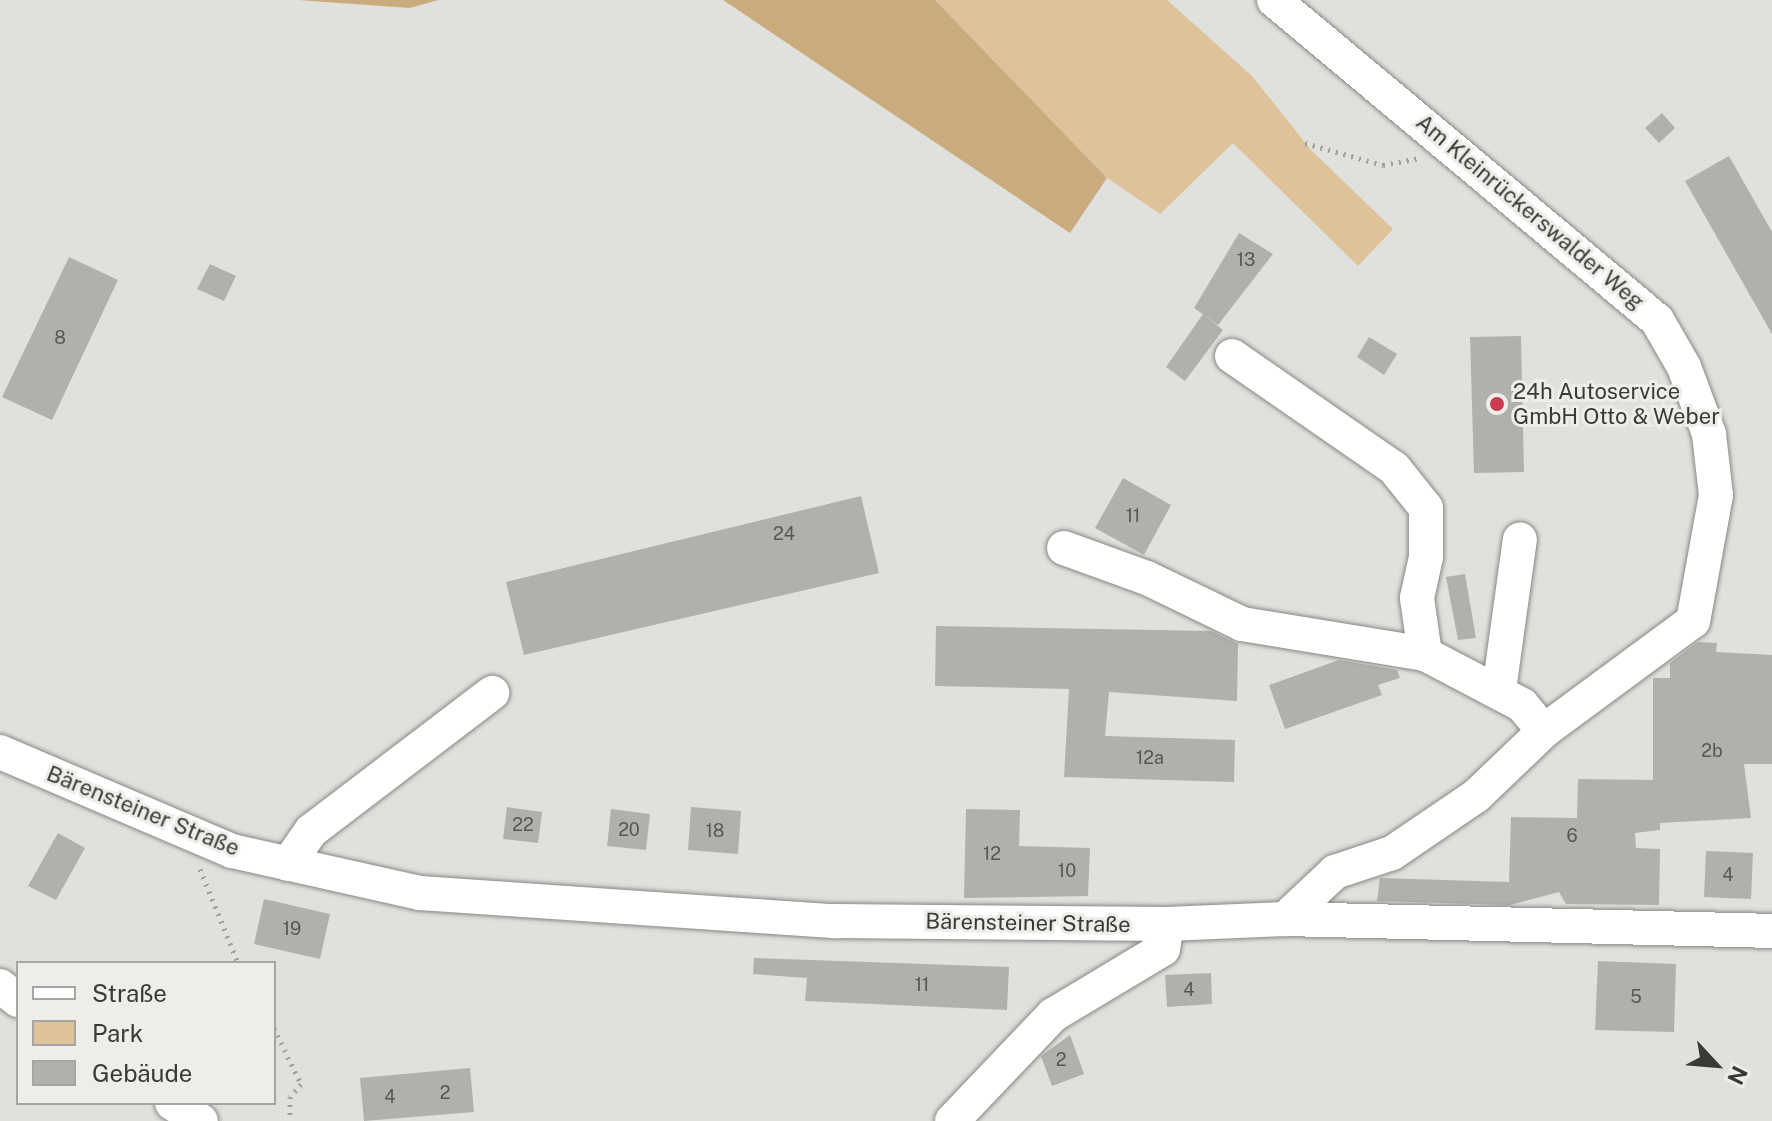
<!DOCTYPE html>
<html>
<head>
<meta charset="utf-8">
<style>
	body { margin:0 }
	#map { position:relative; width:1772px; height:1121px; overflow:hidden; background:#e0e0dd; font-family:"Public Sans",sans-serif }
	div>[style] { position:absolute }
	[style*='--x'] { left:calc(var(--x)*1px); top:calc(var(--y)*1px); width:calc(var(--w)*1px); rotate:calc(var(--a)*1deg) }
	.green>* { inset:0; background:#dec29a }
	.forest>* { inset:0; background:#caab7e }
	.building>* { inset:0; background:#b1b0ad }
	.path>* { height:5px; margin-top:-2.5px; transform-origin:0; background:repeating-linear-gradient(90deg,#a0a09e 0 2px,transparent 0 8px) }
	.roads { filter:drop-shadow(0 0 2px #878884) drop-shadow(0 0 2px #878884) }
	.minor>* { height:34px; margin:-17px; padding:0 17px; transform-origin:17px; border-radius:17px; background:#fff }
	.dots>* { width:22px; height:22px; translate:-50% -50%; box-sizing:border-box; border:4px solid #ededea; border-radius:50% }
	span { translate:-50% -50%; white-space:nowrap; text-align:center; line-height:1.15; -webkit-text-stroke:6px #ededea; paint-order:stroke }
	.number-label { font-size:18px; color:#575755 }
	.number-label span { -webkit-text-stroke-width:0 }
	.street-label { font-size:22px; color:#393938 }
	.poi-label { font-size:22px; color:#393938 }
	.left { translate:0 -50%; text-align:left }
	.legend { position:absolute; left:16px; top:961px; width:260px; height:144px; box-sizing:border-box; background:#ededea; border:2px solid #a5a5a3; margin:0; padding:10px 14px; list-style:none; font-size:24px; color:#393938 }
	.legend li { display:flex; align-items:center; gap:16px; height:40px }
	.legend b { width:40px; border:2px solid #a5a5a3 }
	.north { position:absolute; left:1676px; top:1025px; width:80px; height:80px; -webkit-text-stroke:6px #ededea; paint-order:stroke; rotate:116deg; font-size:22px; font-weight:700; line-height:32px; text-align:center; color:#393938 }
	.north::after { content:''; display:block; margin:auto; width:28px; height:36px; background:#393938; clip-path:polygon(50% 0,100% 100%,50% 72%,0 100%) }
</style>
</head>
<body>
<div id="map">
	<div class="green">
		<div style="clip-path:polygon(935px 0,1167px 0,1252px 76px,1311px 150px,1393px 229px,1358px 266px,1233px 143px,1160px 214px,1107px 178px)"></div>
	</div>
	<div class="forest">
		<div style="clip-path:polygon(298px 0,438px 0,410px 8px)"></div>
		<div style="clip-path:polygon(723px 0,935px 0,1107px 178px,1070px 233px)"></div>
	</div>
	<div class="building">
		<div style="clip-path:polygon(1662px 113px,1675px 128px,1659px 143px,1645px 128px)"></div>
		<div style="clip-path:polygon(1729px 156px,1772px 232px,1772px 334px,1685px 181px)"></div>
		<div style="clip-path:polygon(1239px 233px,1273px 254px,1218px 325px,1194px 308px)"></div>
		<div style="clip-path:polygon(69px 257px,118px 280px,52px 420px,2px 397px)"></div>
		<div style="clip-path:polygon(210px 264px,236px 276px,224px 301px,197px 289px)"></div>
		<div style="clip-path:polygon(1203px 314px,1223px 330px,1185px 381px,1166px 367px)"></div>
		<div style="clip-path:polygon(1521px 336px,1524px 472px,1474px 473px,1470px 337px)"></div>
		<div style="clip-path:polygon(1369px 337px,1397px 354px,1384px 375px,1357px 357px)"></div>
		<div style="clip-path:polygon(1123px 478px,1171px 505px,1144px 555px,1095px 528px)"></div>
		<div style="clip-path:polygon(861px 496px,879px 573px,524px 655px,506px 582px)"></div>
		<div style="clip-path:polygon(1465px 574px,1476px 638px,1458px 640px,1446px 577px)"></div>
		<div style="clip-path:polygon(936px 626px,1211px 631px,1238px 644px,1237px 701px,1109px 692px,1105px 736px,1235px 740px,1234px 782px,1064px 777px,1069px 689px,935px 686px)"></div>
		<div style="clip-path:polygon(1698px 642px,1717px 643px,1716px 652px,1772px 655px,1772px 764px,1744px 764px,1751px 818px,1660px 823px,1660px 830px,1635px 833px,1636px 848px,1660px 849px,1659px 905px,1566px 904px,1559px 892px,1510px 905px,1377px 901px,1380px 878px,1509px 882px,1511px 817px,1577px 818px,1578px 779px,1653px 780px,1653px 678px,1670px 678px,1670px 663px)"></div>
		<div style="clip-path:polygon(1339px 660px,1397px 670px,1400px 678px,1378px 685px,1382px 695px,1285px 729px,1269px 685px)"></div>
		<div style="clip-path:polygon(507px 807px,542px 812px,538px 843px,503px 839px)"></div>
		<div style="clip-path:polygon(691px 807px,741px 811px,738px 854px,688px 850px)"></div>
		<div style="clip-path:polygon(611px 809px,650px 814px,646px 850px,607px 846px)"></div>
		<div style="clip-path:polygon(966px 809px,1020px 810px,1019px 846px,1090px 848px,1088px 896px,964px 898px)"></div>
		<div style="clip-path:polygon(58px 833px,85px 848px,56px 900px,28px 886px)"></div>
		<div style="clip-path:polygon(1706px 851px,1753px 853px,1751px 899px,1704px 897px)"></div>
		<div style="clip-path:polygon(264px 899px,330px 914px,320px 959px,254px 944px)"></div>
		<div style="clip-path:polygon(754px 958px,1009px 967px,1007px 1010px,805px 1001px,807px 978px,753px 974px)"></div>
		<div style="clip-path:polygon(1598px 961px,1676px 964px,1674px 1032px,1595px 1030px)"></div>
		<div style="clip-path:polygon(1211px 973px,1212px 1004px,1167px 1007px,1165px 975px)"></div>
		<div style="clip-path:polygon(1070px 1035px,1084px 1074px,1052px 1086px,1041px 1056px)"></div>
		<div style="clip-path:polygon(470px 1068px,474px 1112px,364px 1121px,360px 1078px)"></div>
	</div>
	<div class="path">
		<div style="--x:1305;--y:143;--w:81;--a:15.8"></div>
		<div style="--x:1383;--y:165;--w:37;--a:-11"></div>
		<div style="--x:200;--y:869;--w:101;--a:68"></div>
		<div style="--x:274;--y:1028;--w:62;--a:64.3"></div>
		<div style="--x:301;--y:1084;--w:17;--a:130"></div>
		<div style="--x:290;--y:1097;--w:24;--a:90"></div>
	</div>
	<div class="roads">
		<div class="minor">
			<div style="--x:1274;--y:0;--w:499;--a:39.9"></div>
			<div style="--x:1657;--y:320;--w:54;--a:60.1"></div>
			<div style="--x:1684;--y:367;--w:72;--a:69.5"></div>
			<div style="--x:1709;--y:434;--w:61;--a:83.5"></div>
			<div style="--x:1716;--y:495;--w:128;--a:100.3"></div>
			<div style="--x:1693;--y:621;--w:185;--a:143.6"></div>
			<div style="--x:1544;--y:731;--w:94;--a:136.3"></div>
			<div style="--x:1476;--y:796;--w:102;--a:145.8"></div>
			<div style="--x:1392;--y:853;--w:60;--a:161.6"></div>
			<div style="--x:1335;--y:872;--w:69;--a:136.8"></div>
			<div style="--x:1232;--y:356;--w:197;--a:34.7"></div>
			<div style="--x:1394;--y:468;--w:51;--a:51.3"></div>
			<div style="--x:1426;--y:508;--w:49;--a:90"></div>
			<div style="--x:1426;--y:557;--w:42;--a:102.4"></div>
			<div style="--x:1417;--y:598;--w:57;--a:81.9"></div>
			<div style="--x:1425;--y:654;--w:110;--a:27.7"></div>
			<div style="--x:1522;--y:705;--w:34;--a:50"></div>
			<div style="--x:1064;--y:548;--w:88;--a:19.9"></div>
			<div style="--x:1147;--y:578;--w:106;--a:25.8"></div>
			<div style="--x:1242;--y:624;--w:185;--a:9.3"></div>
			<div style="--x:1499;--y:690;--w:152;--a:-82.1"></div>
			<div style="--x:0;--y:752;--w:252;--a:23.1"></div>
			<div style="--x:232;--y:851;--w:193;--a:12.6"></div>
			<div style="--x:420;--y:893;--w:417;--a:3.9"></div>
			<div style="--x:836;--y:921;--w:331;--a:0.5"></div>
			<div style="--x:1167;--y:924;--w:118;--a:-2.4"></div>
			<div style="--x:1285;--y:919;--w:487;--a:1.4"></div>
			<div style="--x:288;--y:864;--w:40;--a:-55.1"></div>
			<div style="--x:311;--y:831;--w:228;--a:-37.3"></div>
			<div style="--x:0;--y:986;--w:23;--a:38"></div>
			<div style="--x:172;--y:1103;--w:34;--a:32"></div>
			<div style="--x:952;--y:1121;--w:146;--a:-46.4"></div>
			<div style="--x:1053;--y:1015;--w:128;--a:-31"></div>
			<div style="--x:1163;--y:949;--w:25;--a:-81"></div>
		</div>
	</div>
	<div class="dots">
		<div style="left:1497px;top:404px;background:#cb3b4f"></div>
	</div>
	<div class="number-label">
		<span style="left:1246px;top:260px">13</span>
		<span style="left:60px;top:338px">8</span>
		<span style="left:1133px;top:516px">11</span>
		<span style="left:784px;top:534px">24</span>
		<span style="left:1712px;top:751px">2b</span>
		<span style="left:1150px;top:758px">12a</span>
		<span style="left:523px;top:825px">22</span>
		<span style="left:629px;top:830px">20</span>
		<span style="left:715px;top:831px">18</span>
		<span style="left:1572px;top:836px">6</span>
		<span style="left:992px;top:854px">12</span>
		<span style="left:1067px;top:871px">10</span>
		<span style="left:1728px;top:875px">4</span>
		<span style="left:292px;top:929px">19</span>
		<span style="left:922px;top:985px">11</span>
		<span style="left:1189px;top:990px">4</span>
		<span style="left:1636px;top:997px">5</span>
		<span style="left:1061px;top:1060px">2</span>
		<span style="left:445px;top:1093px">2</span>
		<span style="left:390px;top:1097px">4</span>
	</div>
	<div class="street-label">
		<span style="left:1530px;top:212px;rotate:40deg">Am Kleinrückerswalder Weg</span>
		<span style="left:143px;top:811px;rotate:22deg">Bärensteiner Straße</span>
		<span style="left:1028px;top:923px;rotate:1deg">Bärensteiner Straße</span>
	</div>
	<div class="poi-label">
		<span class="left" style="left:1513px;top:404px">24h Autoservice<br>GmbH Otto &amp; Weber</span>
	</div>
	<ul class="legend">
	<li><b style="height:10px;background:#fff"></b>Straße</li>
	<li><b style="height:22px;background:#dec29a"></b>Park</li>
	<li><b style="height:22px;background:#b1b0ad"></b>Gebäude</li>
	</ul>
	<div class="north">N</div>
</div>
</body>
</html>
